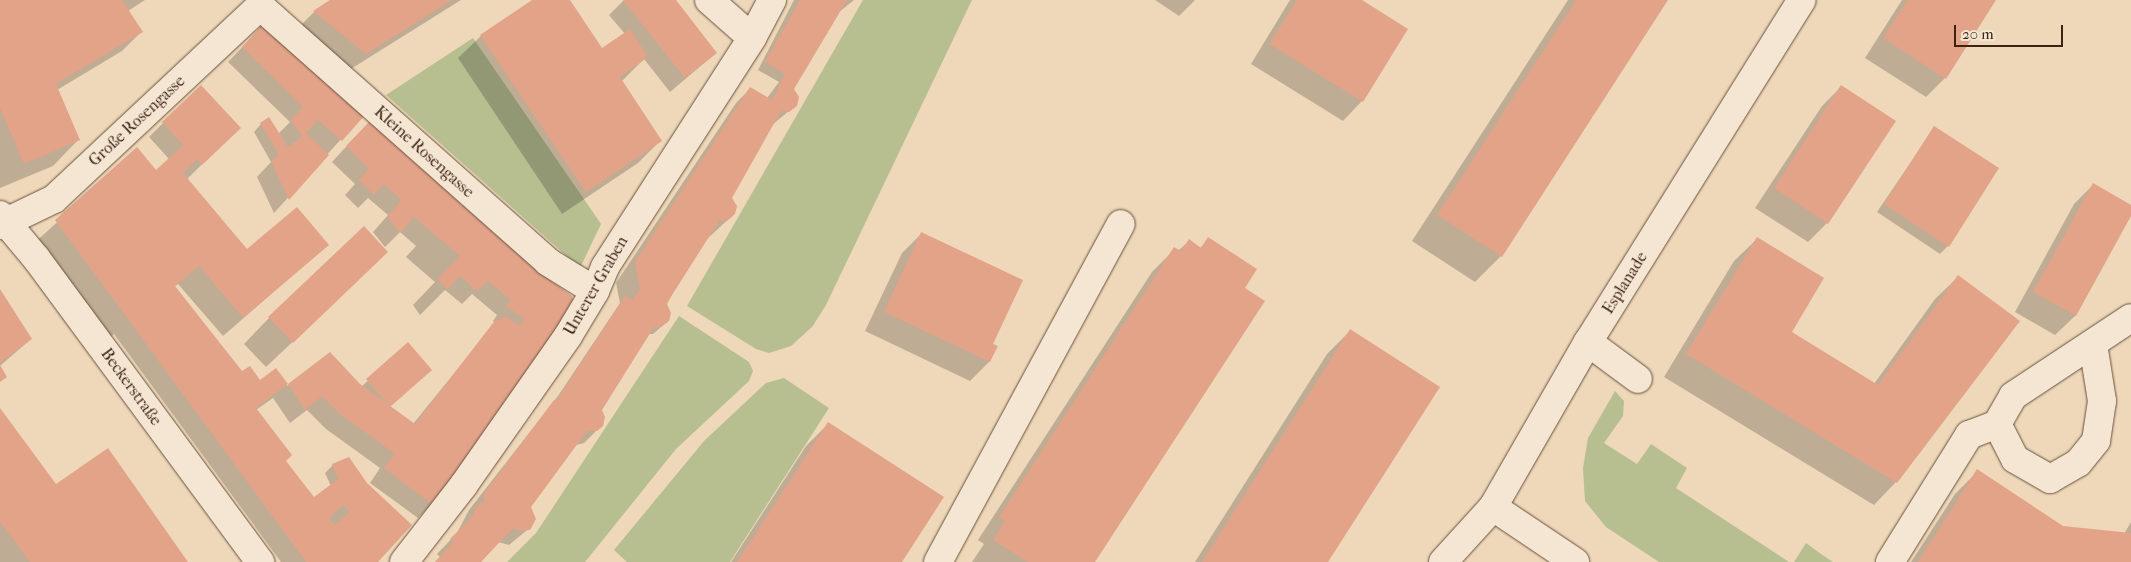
<!DOCTYPE html>
<html>
<head>
<meta charset="utf-8">
<style>
	body { margin:0 }
	#map { position:relative; width:2131px; height:562px; overflow:hidden; background:#eed8b9; font-family:"IM FELL French Canon",serif }
	div>[style] { position:absolute }
	[style*='--x'] { left:calc(var(--x)*1px); top:calc(var(--y)*1px); width:calc(var(--w)*1px); rotate:calc(var(--a)*1deg) }
	.green>* { inset:0; background:#b7bf90 }
	.shadow>* { inset:0; background:#0003 }
	.building>* { inset:0; background:#e2a389 }
	.roads { filter:drop-shadow(0 0 1px #69503d) drop-shadow(0 0 1px #69503d) }
	.minor>* { height:28px; margin:-14px; padding:0 14px; transform-origin:14px; border-radius:14px; background:#f4e6d2 }
	span { translate:-50% -50%; white-space:nowrap; text-align:center; line-height:1.15; -webkit-text-stroke:4.5px #f4e6d2; paint-order:stroke }
	.street-label { font-size:16px; color:#3d2214 }
	.scale { position:absolute; left:1954px; top:25px; width:109px; height:22px; box-sizing:border-box; border:2px solid #3d2214; border-top:0; padding-left:6px; font-size:15px; line-height:18px; white-space:nowrap; color:#3d2214; -webkit-text-stroke:4px #f4e6d2; paint-order:stroke }
</style>
</head>
<body>
<div id="map">
	<div class="green">
		<div style="clip-path:polygon(863px 0,972px 0,826px 305px,812px 327px,791px 346px,769px 353px,756px 349px,687px 306px)"></div>
		<div style="clip-path:polygon(473px 38px,601px 224px,580px 268px,386px 95px)"></div>
		<div style="clip-path:polygon(679px 316px,749px 362px,753px 371px,749px 381px,676px 449px,585px 562px,507px 562px,536px 533px)"></div>
		<div style="clip-path:polygon(784px 378px,829px 408px,730px 562px,627px 562px,614px 550px,704px 441px,766px 383px)"></div>
		<div style="clip-path:polygon(1615px 391px,1624px 401px,1623px 416px,1604px 443px,1637px 464px,1651px 444px,1687px 468px,1676px 488px,1789px 562px,1659px 562px,1606px 527px,1585px 501px,1583px 468px,1588px 438px)"></div>
		<div style="clip-path:polygon(1806px 543px,1821px 554px,1833px 562px,1794px 562px)"></div>
	</div>
	<div class="shadow">
		<div style="clip-path:polygon(0 0,145px 0,128px 11px,141px 32px,122px 51px,57px 90px,78px 140px,53px 166px,0 188px)"></div>
		<div style="clip-path:polygon(333px 0,461px 0,346px 72px,294px 32px,314px 12px)"></div>
		<div style="clip-path:polygon(535px 0,569px 0,601px 50px,625px 34px,609px 15px,624px 0,675px 0,716px 53px,670px 92px,644px 59px,621px 82px,661px 140px,638px 163px,562px 214px,458px 58px,481px 36px)"></div>
		<div style="clip-path:polygon(794px 0,854px 0,838px 13px,793px 89px,796px 105px,771px 126px,730px 198px,734px 214px,706px 240px,666px 304px,668px 321px,653px 334px,648px 334px,600px 410px,599px 428px,584px 443px,576px 445px,529px 507px,532px 526px,509px 545px,498px 542px,479px 562px,435px 562px,440px 557px,437px 554px,457px 533px,469px 510px,558px 396px,620px 303px,616px 283px,736px 103px,750px 89px,767px 98px,779px 82px,758px 70px)"></div>
		<div style="clip-path:polygon(1155px 0,1195px 0,1179px 16px)"></div>
		<div style="clip-path:polygon(1290px 0,1359px 0,1362px 101px,1343px 121px,1251px 64px)"></div>
		<div style="clip-path:polygon(1568px 0,1667px 0,1501px 256px,1475px 282px,1412px 241px)"></div>
		<div style="clip-path:polygon(1902px 0,1995px 0,1945px 78px,1926px 97px,1865px 58px)"></div>
		<div style="clip-path:polygon(250px 39px,363px 115px,274px 213px,257px 177px,271px 162px,254px 132px,261px 124px,278px 134px,290px 122px,228px 62px)"></div>
		<div style="clip-path:polygon(1842px 86px,1827px 223px,1808px 242px,1755px 208px,1822px 106px)"></div>
		<div style="clip-path:polygon(163px 123px,225px 142px,187px 179px,247px 250px,327px 245px,223px 336px,178px 284px,174px 287px,242px 373px,260px 382px,276px 370px,287px 386px,330px 354px,361px 387px,408px 344px,389px 407px,413px 424px,495px 323px,493px 321px,497px 315px,472px 294px,462px 304px,445px 290px,420px 315px,413px 305px,435px 282px,406px 257px,416px 246px,400px 232px,385px 247px,373px 232px,388px 215px,368px 198px,358px 208px,345px 195px,355px 184px,332px 162px,355px 137px,496px 236px,571px 297px,432px 504px,418px 518px,370px 483px,380px 468px,326px 429px,307px 410px,290px 423px,273px 398px,256px 410px,284px 461px,314px 499px,331px 486px,325px 473px,333px 465px,376px 562px,281px 562px,114px 334px,109px 338px,30px 247px,137px 149px,156px 172px,169px 159px,149px 137px)"></div>
		<div style="clip-path:polygon(1934px 128px,1948px 246px,1940px 254px,1877px 212px)"></div>
		<div style="clip-path:polygon(2093px 185px,2131px 206px,2131px 213px,2075px 316px,2055px 335px,2015px 312px,2074px 204px)"></div>
		<div style="clip-path:polygon(921px 234px,991px 344px,996px 347px,989px 362px,970px 381px,865px 331px,902px 253px)"></div>
		<div style="clip-path:polygon(1209px 239px,1243px 288px,1094px 562px,972px 562px,984px 544px,978px 540px,1152px 272px,1175px 249px,1178px 251px,1189px 241px,1200px 248px)"></div>
		<div style="clip-path:polygon(1757px 239px,1790px 332px,1874px 384px,1935px 299px,1958px 277px,1896px 482px,1874px 505px,1664px 377px,1734px 261px)"></div>
		<div style="clip-path:polygon(361px 277px,266px 367px,244px 344px,269px 318px)"></div>
		<div style="clip-path:polygon(0 293px,31px 339px,0 366px)"></div>
		<div style="clip-path:polygon(1350px 331px,1327px 562px,1195px 562px,1327px 354px)"></div>
		<div style="clip-path:polygon(0 410px,55px 485px,186px 562px,0 562px)"></div>
		<div style="clip-path:polygon(828px 424px,900px 562px,731px 562px,806px 446px)"></div>
		<div style="clip-path:polygon(1978px 471px,2063px 527px,2124px 534px,2131px 522px,2131px 562px,1911px 562px,1955px 494px)"></div>
	</div>
	<div class="building">
		<div style="clip-path:polygon(0 0,122px 0,143px 32px,56px 84px,80px 140px,24px 164px,0 108px)"></div>
		<div style="clip-path:polygon(330px 0,452px 0,366px 54px,313px 11px)"></div>
		<div style="clip-path:polygon(532px 0,570px 0,602px 48px,630px 29px,648px 57px,620px 77px,662px 141px,586px 192px,480px 35px)"></div>
		<div style="clip-path:polygon(623px 0,676px 0,717px 53px,685px 78px)"></div>
		<div style="clip-path:polygon(800px 0,847px 0,794px 89px,799px 97px,797px 106px,789px 112px,781px 111px,732px 198px,737px 206px,735px 214px,727px 221px,719px 221px,672px 295px,667px 304px,671px 313px,669px 321px,661px 327px,654px 327px,602px 410px,605px 417px,603px 426px,597px 431px,587px 431px,531px 507px,536px 519px,530px 530px,520px 531px,513px 528px,481px 562px,435px 562px,454px 541px,450px 539px,471px 518px,479px 503px,484px 503px,483px 495px,554px 400px,556px 401px,625px 296px,632px 300px,640px 289px,635px 262px,750px 87px,772px 100px,785px 74px,765px 62px)"></div>
		<div style="clip-path:polygon(1297px 0,1362px 0,1408px 29px,1363px 102px,1269px 44px)"></div>
		<div style="clip-path:polygon(1576px 0,1668px 0,1502px 257px,1437px 215px)"></div>
		<div style="clip-path:polygon(1908px 0,1996px 0,1946px 79px,1883px 38px)"></div>
		<div style="clip-path:polygon(265px 22px,365px 115px,342px 141px,318px 120px,306px 133px,329px 155px,289px 200px,271px 161px,279px 155px,260px 123px,269px 117px,288px 147px,303px 136px,290px 121px,303px 107px,242px 47px)"></div>
		<div style="clip-path:polygon(evenodd,201px 85px,241px 128px,202px 165px,197px 159px,183px 173px,247px 249px,297px 207px,329px 245px,243px 318px,199px 266px,175px 286px,242px 371px,250px 366px,260px 380px,276px 368px,288px 384px,256px 408px,292px 455px,286px 461px,314px 497px,338px 479px,332px 464px,349px 457px,367px 483px,412px 525px,378px 562px,306px 562px,55px 220px,137px 147px,156px 170px,183px 145px,162px 122px,201px 85px,343px 505px,350px 512px,335px 525px,329px 518px,343px 505px)"></div>
		<div style="clip-path:polygon(1841px 85px,1896px 121px,1828px 224px,1774px 188px)"></div>
		<div style="clip-path:polygon(370px 121px,535px 269px,572px 296px,575px 306px,433px 505px,384px 468px,394px 453px,341px 415px,322px 396px,305px 410px,288px 384px,330px 352px,360px 384px,415px 424px,493px 323px,506px 316px,519px 326px,524px 319px,506px 306px,511px 300px,488px 281px,477px 291px,460px 276px,447px 290px,438px 278px,460px 256px,414px 217px,400px 233px,387px 217px,401px 200px,384px 184px,374px 195px,359px 180px,369px 169px,346px 146px)"></div>
		<div style="clip-path:polygon(1934px 126px,1999px 168px,1949px 247px,1884px 204px)"></div>
		<div style="clip-path:polygon(2093px 183px,2131px 205px,2131px 216px,2076px 316px,2033px 292px)"></div>
		<div style="clip-path:polygon(364px 226px,388px 252px,293px 343px,268px 317px)"></div>
		<div style="clip-path:polygon(921px 232px,1023px 280px,993px 344px,998px 346px,990px 362px,884px 312px)"></div>
		<div style="clip-path:polygon(1208px 237px,1257px 269px,1245px 288px,1265px 301px,1095px 562px,1028px 562px,993px 540px,1005px 521px,999px 517px,1174px 247px,1181px 251px,1189px 239px,1201px 248px)"></div>
		<div style="clip-path:polygon(1757px 237px,1824px 278px,1792px 332px,1878px 385px,1958px 275px,2020px 321px,1897px 483px,1686px 354px)"></div>
		<div style="clip-path:polygon(0 289px,32px 339px,0 363px)"></div>
		<div style="clip-path:polygon(1350px 329px,1440px 387px,1328px 562px,1202px 562px)"></div>
		<div style="clip-path:polygon(408px 342px,432px 370px,390px 407px,366px 379px)"></div>
		<div style="clip-path:polygon(0 365px,7px 377px,0 382px)"></div>
		<div style="clip-path:polygon(0 408px,56px 484px,108px 448px,188px 562px,30px 562px,0 522px)"></div>
		<div style="clip-path:polygon(828px 422px,944px 497px,902px 562px,737px 562px)"></div>
		<div style="clip-path:polygon(1977px 469px,2063px 526px,2131px 533px,2131px 562px,1918px 562px)"></div>
	</div>
	<div class="roads">
		<div class="minor">
			<div style="--x:709;--y:0;--w:57;--a:41.5"></div>
			<div style="--x:0;--y:215;--w:56;--a:50.1"></div>
			<div style="--x:36;--y:258;--w:378;--a:53.6"></div>
			<div style="--x:0;--y:225;--w:60;--a:-25.7"></div>
			<div style="--x:54;--y:199;--w:282;--a:-43.1"></div>
			<div style="--x:260;--y:6;--w:385;--a:41.6"></div>
			<div style="--x:548;--y:262;--w:55;--a:31.7"></div>
			<div style="--x:1588;--y:342;--w:62;--a:36.5"></div>
			<div style="--x:2093;--y:344;--w:58;--a:81"></div>
			<div style="--x:2102;--y:401;--w:40;--a:98.5"></div>
			<div style="--x:2096;--y:441;--w:28;--a:129"></div>
			<div style="--x:2078;--y:463;--w:32;--a:150"></div>
			<div style="--x:2050;--y:479;--w:40;--a:-150.3"></div>
			<div style="--x:2015;--y:459;--w:39;--a:-117"></div>
			<div style="--x:1997;--y:424;--w:32;--a:-60"></div>
			<div style="--x:2013;--y:396;--w:141;--a:-33.5"></div>
			<div style="--x:1493;--y:507;--w:99;--a:33.9"></div>
			<div style="--x:404;--y:562;--w:96;--a:-52.2"></div>
			<div style="--x:463;--y:486;--w:183;--a:-55"></div>
			<div style="--x:568;--y:336;--w:52;--a:-59"></div>
			<div style="--x:595;--y:291;--w:26;--a:-67"></div>
			<div style="--x:605;--y:267;--w:272;--a:-57.3"></div>
			<div style="--x:752;--y:38;--w:43;--a:-62.2"></div>
			<div style="--x:938;--y:562;--w:384;--a:-61.6"></div>
			<div style="--x:1443;--y:562;--w:74;--a:-47.7"></div>
			<div style="--x:1493;--y:507;--w:190;--a:-60.1"></div>
			<div style="--x:1588;--y:342;--w:403;--a:-58"></div>
			<div style="--x:1890;--y:562;--w:150;--a:-58.1"></div>
			<div style="--x:1969;--y:435;--w:30;--a:-21"></div>
		</div>
	</div>
	<div class="street-label">
		<span style="left:137px;top:121px;rotate:-43deg">Große Rosengasse</span>
		<span style="left:424px;top:152px;rotate:42deg">Kleine Rosengasse</span>
		<span style="left:1625px;top:283px;rotate:-58deg">Esplanade</span>
		<span style="left:596px;top:286px;rotate:-60deg">Unterer Graben</span>
		<span style="left:131px;top:387px;rotate:54deg">Beckerstraße</span>
	</div>
	<div class="scale">20 m</div>
</div>
</body>
</html>
